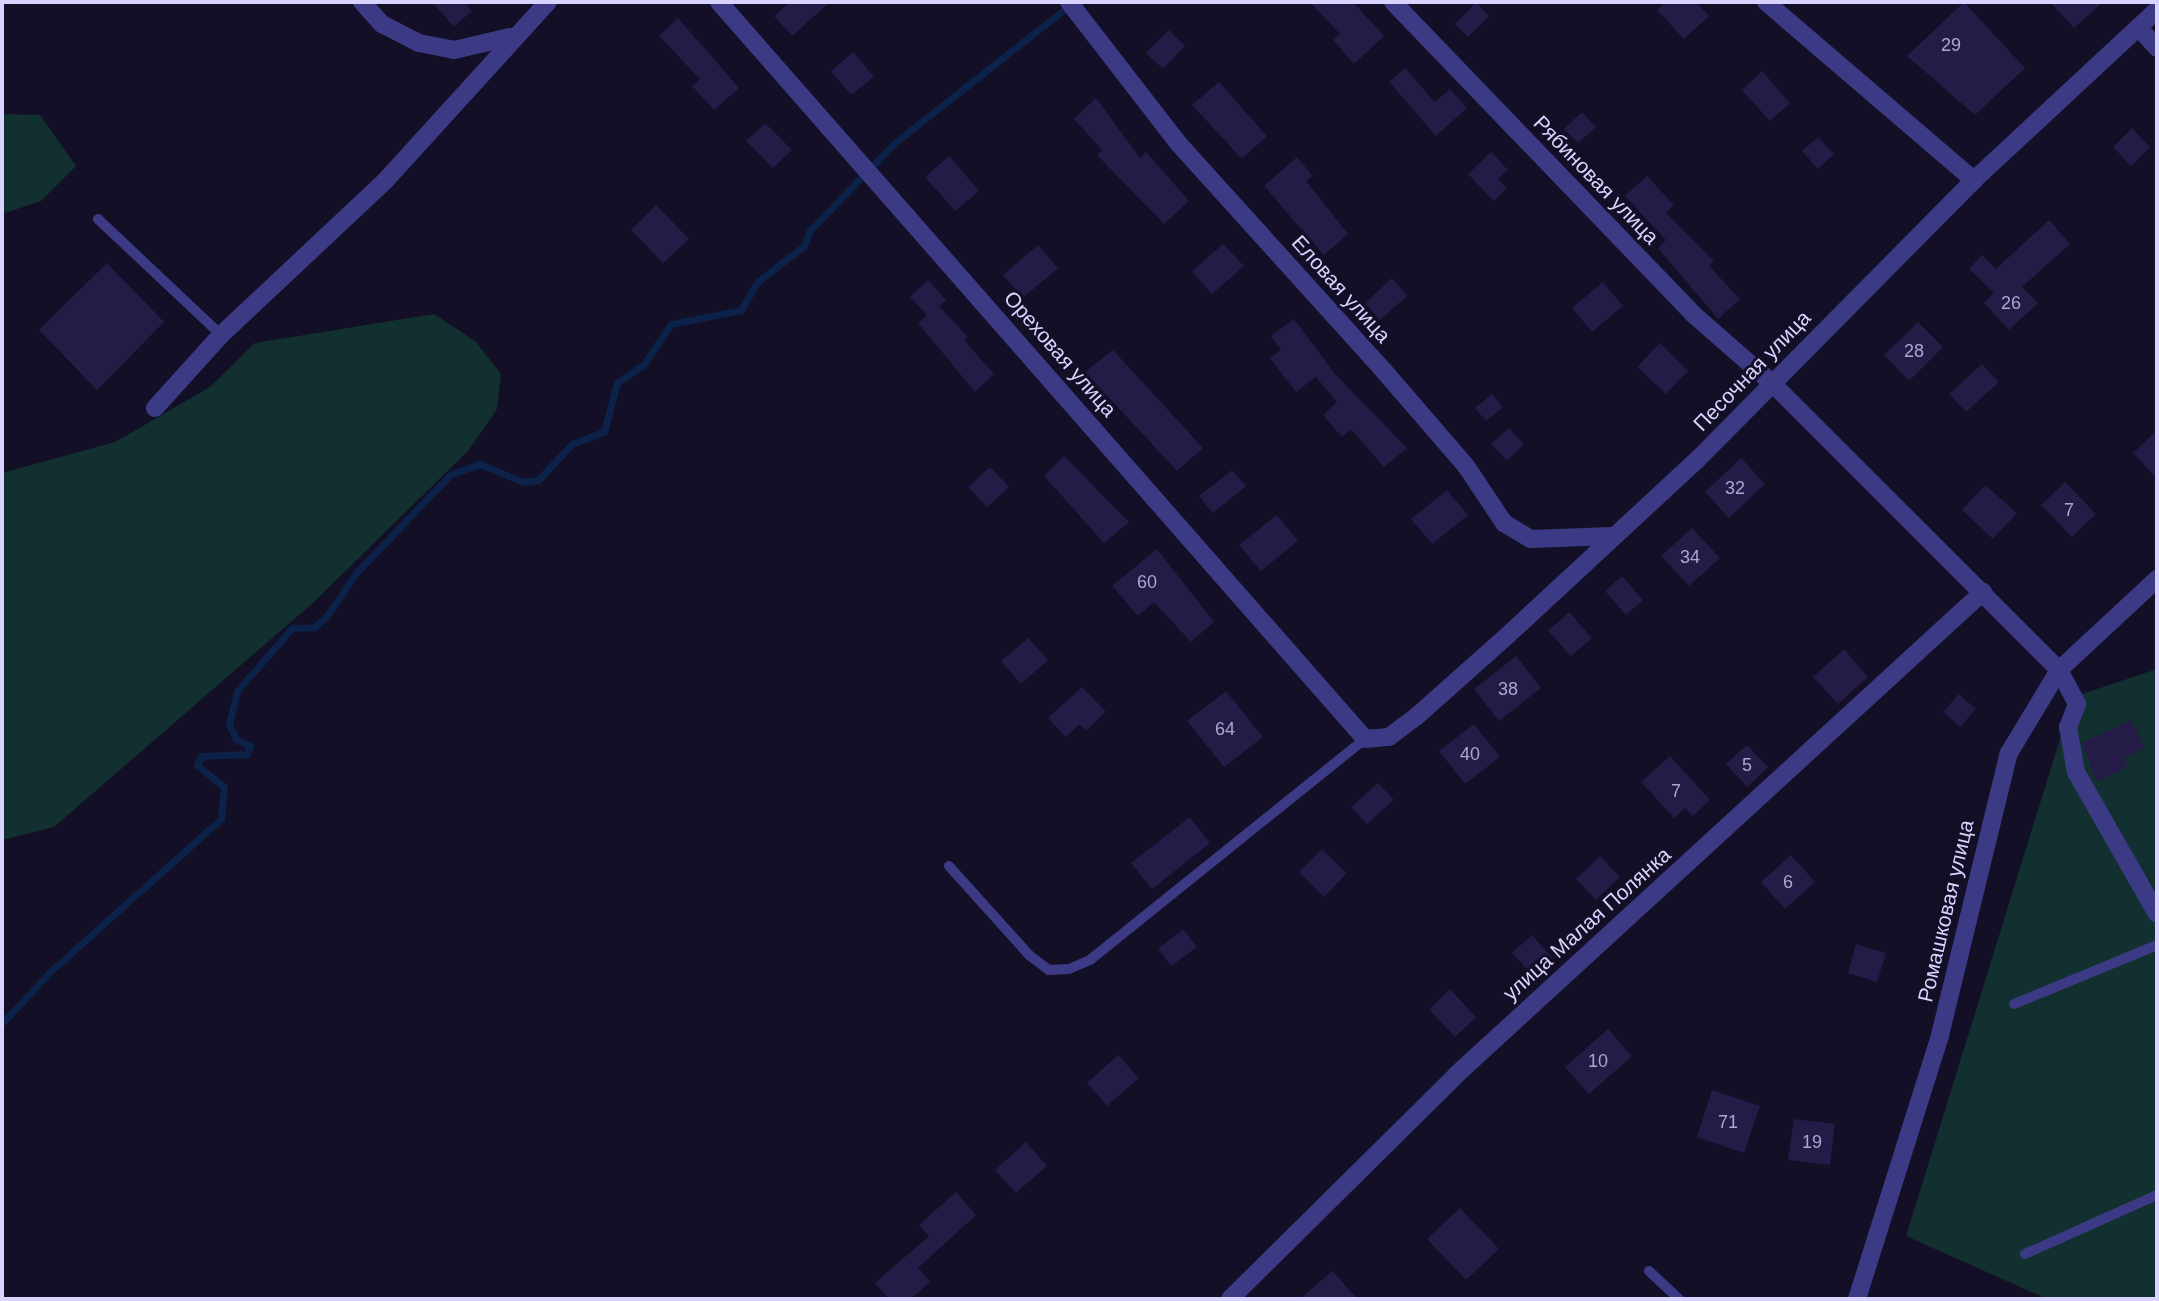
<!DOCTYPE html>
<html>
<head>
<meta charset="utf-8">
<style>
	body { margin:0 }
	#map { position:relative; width:2159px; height:1301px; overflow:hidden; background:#130f26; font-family:Helvetica,sans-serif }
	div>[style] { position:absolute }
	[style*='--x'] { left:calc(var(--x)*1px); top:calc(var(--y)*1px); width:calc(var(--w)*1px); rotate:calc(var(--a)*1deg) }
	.green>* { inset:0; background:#12302f }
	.stream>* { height:7px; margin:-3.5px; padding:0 3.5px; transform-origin:3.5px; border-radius:3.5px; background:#0c2248 }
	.building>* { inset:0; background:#241b47 }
	.service>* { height:10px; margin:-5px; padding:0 5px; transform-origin:5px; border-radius:5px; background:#3d3a85 }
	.minor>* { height:18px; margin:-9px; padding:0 9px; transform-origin:9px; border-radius:9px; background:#3d3a85 }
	span { translate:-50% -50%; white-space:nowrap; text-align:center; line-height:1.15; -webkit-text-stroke:6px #130f26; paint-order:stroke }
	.number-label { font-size:18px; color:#aca6d1 }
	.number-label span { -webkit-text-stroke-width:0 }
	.street-label { font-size:21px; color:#d9d4ff }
	.frame { position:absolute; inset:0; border:4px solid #d9d4ff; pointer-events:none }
</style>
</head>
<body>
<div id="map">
	<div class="green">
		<div style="clip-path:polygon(2px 114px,40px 115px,76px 166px,41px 201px,2px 214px)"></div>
		<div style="clip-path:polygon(434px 314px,475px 341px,501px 374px,497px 409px,468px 451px,315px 601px,54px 827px,2px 840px,2px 473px,115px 442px,210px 387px,255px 343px)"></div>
		<div style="clip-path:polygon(2157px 669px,2157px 1299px,2047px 1299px,1906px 1236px,2073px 697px)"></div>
	</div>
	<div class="stream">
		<div style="--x:2;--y:1023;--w:73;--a:-46.7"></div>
		<div style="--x:52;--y:970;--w:227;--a:-41.8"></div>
		<div style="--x:221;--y:819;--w:32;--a:-85"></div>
		<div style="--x:224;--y:787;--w:35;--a:-141"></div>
		<div style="--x:197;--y:765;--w:10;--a:-66"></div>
		<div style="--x:201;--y:756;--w:46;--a:-2.5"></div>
		<div style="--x:247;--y:754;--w:9;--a:-69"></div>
		<div style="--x:250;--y:746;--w:16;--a:-153"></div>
		<div style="--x:236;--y:739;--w:17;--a:-115"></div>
		<div style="--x:229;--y:724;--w:34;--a:-76"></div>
		<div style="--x:237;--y:691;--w:84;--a:-48.9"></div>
		<div style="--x:292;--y:628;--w:23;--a:-2"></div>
		<div style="--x:315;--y:627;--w:16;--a:-43"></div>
		<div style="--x:327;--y:616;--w:52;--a:-56"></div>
		<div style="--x:356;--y:573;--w:137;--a:-46.2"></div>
		<div style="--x:451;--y:474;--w:31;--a:-19"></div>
		<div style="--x:480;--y:464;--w:47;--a:22.7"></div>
		<div style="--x:523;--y:482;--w:15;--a:-8"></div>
		<div style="--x:538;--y:480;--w:50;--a:-46.6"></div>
		<div style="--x:572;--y:444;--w:34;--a:-21"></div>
		<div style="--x:604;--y:432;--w:51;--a:-75.1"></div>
		<div style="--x:617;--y:383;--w:33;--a:-35"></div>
		<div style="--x:644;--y:364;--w:48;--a:-56"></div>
		<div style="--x:671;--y:324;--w:71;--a:-11.3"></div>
		<div style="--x:741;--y:310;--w:32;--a:-60"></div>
		<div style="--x:757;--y:282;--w:59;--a:-37.5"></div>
		<div style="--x:804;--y:246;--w:17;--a:-69"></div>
		<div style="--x:810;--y:230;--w:124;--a:-45.7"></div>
		<div style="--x:897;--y:141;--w:220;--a:-38.2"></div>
	</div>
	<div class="building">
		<div style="clip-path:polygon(432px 2px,464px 2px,472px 11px,454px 27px)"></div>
		<div style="clip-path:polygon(790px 2px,830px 2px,792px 36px,774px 16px)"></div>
		<div style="clip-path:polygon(1310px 2px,1353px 2px,1384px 36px,1354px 64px,1333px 40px,1340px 34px)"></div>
		<div style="clip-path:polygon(1476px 2px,1489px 16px,1468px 37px,1455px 24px)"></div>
		<div style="clip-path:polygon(1665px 2px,1696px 2px,1709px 16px,1684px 39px,1657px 10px)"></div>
		<div style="clip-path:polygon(1964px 2px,2025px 68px,1975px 115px,1907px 56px)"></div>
		<div style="clip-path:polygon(2050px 2px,2103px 2px,2074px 28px)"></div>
		<div style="clip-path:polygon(678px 18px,739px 88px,714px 110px,692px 86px,700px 79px,659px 36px)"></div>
		<div style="clip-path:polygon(1169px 30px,1185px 46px,1163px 69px,1146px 53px)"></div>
		<div style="clip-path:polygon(853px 52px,874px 77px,851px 95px,831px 71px)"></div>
		<div style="clip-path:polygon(1405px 68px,1435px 102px,1450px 89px,1467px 108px,1436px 136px,1389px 82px)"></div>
		<div style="clip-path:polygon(1762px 71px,1790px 103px,1770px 121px,1742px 90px)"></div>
		<div style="clip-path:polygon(1219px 82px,1267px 136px,1242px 159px,1192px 105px)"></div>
		<div style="clip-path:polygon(1096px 98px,1140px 158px,1146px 152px,1189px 201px,1164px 224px,1097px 155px,1102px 150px,1074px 119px)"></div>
		<div style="clip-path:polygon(1582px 112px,1596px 127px,1578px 143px,1564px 129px)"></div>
		<div style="clip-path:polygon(765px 123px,792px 150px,773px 168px,746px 141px)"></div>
		<div style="clip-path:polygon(2132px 128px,2150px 147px,2131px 166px,2113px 147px)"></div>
		<div style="clip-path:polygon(1818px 137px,1834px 154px,1818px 169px,1802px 151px)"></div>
		<div style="clip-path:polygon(1491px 152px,1508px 170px,1498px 179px,1507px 188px,1494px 201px,1468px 174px)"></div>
		<div style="clip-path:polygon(949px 156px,979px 191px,955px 211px,925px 177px)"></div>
		<div style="clip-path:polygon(1297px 157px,1313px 176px,1306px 181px,1348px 234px,1324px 255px,1264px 186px)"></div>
		<div style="clip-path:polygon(1647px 176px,1674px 205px,1666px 213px,1714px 261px,1709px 266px,1740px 299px,1718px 319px,1658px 248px,1666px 240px,1625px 196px)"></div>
		<div style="clip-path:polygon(656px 205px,689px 239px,663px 263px,631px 230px)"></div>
		<div style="clip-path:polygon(2049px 220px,2070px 244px,2022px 287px,2038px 303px,2009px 330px,1984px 303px,1994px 293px,1969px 269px,1982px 255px,1996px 269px)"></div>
		<div style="clip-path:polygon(1223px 244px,1244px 266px,1212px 294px,1192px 271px)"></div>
		<div style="clip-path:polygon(1038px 245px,1058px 268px,1023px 298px,1003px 275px)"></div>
		<div style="clip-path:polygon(107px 263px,164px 322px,97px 390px,39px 330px)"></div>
		<div style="clip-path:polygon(1392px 278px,1407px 296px,1380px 320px,1365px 303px)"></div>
		<div style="clip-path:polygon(928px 280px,946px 300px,939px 306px,968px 337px,964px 340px,994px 374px,975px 392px,918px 323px,927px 315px,910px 297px)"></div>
		<div style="clip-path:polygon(1603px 282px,1623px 306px,1592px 332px,1572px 308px)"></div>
		<div style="clip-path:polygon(1294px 319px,1335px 374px,1407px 448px,1384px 467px,1351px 429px,1342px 437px,1323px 415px,1337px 402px,1316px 377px,1296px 392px,1270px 358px,1281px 350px,1271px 336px)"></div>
		<div style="clip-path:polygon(1918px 322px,1943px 347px,1909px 381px,1884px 355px)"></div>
		<div style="clip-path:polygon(1660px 343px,1688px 371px,1666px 394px,1637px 367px)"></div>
		<div style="clip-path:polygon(1113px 350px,1203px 448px,1177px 471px,1085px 372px)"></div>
		<div style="clip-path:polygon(1982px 364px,1999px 382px,1966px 412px,1949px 394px)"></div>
		<div style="clip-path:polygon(1492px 394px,1503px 407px,1486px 421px,1475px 408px)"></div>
		<div style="clip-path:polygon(1509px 428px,1524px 444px,1507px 461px,1491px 444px)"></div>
		<div style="clip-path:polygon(2157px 430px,2157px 479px,2133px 453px)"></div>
		<div style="clip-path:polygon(1064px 456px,1129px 522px,1104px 543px,1044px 476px)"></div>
		<div style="clip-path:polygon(1741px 458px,1765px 484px,1729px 518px,1705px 492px)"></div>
		<div style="clip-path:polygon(990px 467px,1009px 487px,987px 507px,968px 487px)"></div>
		<div style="clip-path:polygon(1232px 470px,1246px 486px,1213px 513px,1199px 496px)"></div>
		<div style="clip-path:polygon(2065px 482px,2096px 514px,2072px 537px,2041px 505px)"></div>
		<div style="clip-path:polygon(1985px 485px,2017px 513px,1993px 539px,1962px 510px)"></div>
		<div style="clip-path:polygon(1447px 490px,1468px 515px,1432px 544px,1411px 519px)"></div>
		<div style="clip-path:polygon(1277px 515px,1298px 541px,1261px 571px,1239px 545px)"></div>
		<div style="clip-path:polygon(1692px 528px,1720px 558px,1689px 586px,1661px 556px)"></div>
		<div style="clip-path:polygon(1157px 549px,1214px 622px,1191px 642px,1154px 602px,1138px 616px,1112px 586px)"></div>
		<div style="clip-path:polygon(1622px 576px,1643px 600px,1626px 615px,1605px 591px)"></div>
		<div style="clip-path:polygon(1569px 612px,1592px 638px,1571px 656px,1548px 631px)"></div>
		<div style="clip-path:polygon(1028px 638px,1048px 660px,1021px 684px,1001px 661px)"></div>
		<div style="clip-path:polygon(1844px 649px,1868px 677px,1838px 704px,1813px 677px)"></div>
		<div style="clip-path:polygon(1516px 656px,1541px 688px,1499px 721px,1474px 689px)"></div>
		<div style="clip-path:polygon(1082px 687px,1106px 712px,1086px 731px,1080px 724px,1066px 737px,1048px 718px)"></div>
		<div style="clip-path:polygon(1226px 691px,1263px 737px,1224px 767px,1187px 721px)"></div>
		<div style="clip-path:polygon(1959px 694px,1976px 709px,1960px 727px,1943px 712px)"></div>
		<div style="clip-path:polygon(2131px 720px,2145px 748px,2124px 758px,2128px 767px,2097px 782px,2082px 743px)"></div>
		<div style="clip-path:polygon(1474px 724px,1500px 757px,1465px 784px,1439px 751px)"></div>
		<div style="clip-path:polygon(1747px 745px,1768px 767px,1747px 787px,1726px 764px)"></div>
		<div style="clip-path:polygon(1670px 756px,1710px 800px,1693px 816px,1685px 808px,1674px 818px,1641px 782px)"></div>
		<div style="clip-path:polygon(1378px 783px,1394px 800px,1367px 824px,1351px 807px)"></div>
		<div style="clip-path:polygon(1190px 817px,1210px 843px,1152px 889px,1131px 863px)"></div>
		<div style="clip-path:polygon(1322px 849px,1347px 873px,1324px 897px,1299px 872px)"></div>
		<div style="clip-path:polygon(1791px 855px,1815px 882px,1785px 909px,1761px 882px)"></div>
		<div style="clip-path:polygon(1600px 856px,1620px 877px,1596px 900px,1576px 879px)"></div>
		<div style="clip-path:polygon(1183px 929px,1197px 947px,1171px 966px,1158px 949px)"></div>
		<div style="clip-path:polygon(1532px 935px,1555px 961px,1535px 978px,1512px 953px)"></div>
		<div style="clip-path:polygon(1856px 944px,1886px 953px,1877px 982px,1848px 973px)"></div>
		<div style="clip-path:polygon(1450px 989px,1476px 1017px,1455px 1037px,1429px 1009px)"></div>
		<div style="clip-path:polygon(1608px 1029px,1632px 1056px,1589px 1094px,1565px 1067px)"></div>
		<div style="clip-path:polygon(1118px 1055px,1139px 1078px,1107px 1106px,1087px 1083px)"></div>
		<div style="clip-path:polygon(1712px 1090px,1760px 1106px,1744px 1153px,1697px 1137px)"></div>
		<div style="clip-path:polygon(1794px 1119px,1835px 1124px,1830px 1165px,1788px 1160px)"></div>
		<div style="clip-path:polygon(1026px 1142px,1047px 1166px,1016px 1193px,995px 1170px)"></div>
		<div style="clip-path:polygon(956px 1192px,976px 1215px,918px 1268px,930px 1282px,911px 1299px,889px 1299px,875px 1283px,929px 1236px,919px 1225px)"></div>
		<div style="clip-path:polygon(1460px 1208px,1499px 1249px,1466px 1280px,1427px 1239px)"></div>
		<div style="clip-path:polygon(1332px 1271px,1358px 1299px,1300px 1299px)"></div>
	</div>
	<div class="service">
		<div style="--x:98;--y:219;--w:169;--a:43.3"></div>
		<div style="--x:949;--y:866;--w:120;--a:48"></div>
		<div style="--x:1029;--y:955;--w:25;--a:37"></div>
		<div style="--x:1049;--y:970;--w:20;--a:-3"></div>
		<div style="--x:1069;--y:969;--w:23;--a:-23"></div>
		<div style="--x:1090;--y:960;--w:353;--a:-38.8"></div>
		<div style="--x:2014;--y:1004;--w:155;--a:-22.4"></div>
		<div style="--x:2025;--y:1254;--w:145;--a:-24.1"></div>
		<div style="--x:1649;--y:1271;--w:41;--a:43"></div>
	</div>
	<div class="minor">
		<div style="--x:362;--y:2;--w:30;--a:48"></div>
		<div style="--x:382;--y:24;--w:42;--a:27.2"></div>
		<div style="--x:419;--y:43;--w:36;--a:11"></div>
		<div style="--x:454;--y:50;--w:57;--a:-13.1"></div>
		<div style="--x:719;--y:2;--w:980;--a:48.76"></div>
		<div style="--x:1365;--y:739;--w:24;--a:-5"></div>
		<div style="--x:1389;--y:737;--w:35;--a:-37"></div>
		<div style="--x:1417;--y:716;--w:123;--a:-41.7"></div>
		<div style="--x:1509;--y:634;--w:258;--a:-42.8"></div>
		<div style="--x:1698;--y:459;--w:392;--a:-45.3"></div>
		<div style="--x:1974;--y:180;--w:250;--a:-42.9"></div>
		<div style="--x:1069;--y:2;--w:178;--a:52.3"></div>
		<div style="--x:1178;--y:143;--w:307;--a:47.9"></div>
		<div style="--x:1384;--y:371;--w:125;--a:49.2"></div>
		<div style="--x:1466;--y:466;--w:69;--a:56.3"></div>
		<div style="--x:1504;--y:523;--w:31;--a:31"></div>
		<div style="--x:1531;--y:539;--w:81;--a:-2.1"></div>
		<div style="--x:1393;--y:2;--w:433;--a:46.1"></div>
		<div style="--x:1693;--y:314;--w:106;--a:41.2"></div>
		<div style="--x:1773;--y:384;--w:404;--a:45"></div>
		<div style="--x:2059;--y:670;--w:38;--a:62"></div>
		<div style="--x:2077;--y:704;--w:25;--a:111"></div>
		<div style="--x:2068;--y:727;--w:46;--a:79.9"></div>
		<div style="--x:2076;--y:772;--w:163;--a:60.3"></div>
		<div style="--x:1766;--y:2;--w:274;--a:40.6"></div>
		<div style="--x:2139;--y:28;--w:27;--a:48"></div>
		<div style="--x:155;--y:408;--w:98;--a:-47.9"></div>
		<div style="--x:221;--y:335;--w:225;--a:-43.2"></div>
		<div style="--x:385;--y:181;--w:242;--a:-47.7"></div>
		<div style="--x:1230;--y:1299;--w:318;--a:-44.7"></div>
		<div style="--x:1456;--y:1075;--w:715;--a:-42.51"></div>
		<div style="--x:1857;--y:1299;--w:277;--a:-72.5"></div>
		<div style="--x:1940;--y:1035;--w:290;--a:-76.3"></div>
		<div style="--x:2009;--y:753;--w:97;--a:-58.9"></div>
		<div style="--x:2059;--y:670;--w:134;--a:-42.9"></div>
	</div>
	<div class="number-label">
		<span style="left:1951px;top:45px">29</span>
		<span style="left:2011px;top:303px">26</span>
		<span style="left:1914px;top:351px">28</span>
		<span style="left:1735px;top:488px">32</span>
		<span style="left:2069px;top:510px">7</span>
		<span style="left:1690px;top:557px">34</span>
		<span style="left:1147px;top:582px">60</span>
		<span style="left:1508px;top:689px">38</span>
		<span style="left:1225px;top:729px">64</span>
		<span style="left:1470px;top:754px">40</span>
		<span style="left:1747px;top:765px">5</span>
		<span style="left:1676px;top:791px">7</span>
		<span style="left:1788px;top:882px">6</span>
		<span style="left:1598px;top:1061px">10</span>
		<span style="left:1728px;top:1122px">71</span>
		<span style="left:1812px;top:1142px">19</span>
	</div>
	<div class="street-label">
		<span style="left:1596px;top:180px;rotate:46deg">Рябиновая улица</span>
		<span style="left:1341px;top:289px;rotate:48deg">Еловая улица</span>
		<span style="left:1060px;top:354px;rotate:49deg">Ореховая улица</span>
		<span style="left:1752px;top:371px;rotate:-46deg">Песочная улица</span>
		<span style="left:1946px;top:911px;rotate:-77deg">Ромашковая улица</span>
		<span style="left:1587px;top:924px;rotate:-42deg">улица Малая Полянка</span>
	</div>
	<div class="frame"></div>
</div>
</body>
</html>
